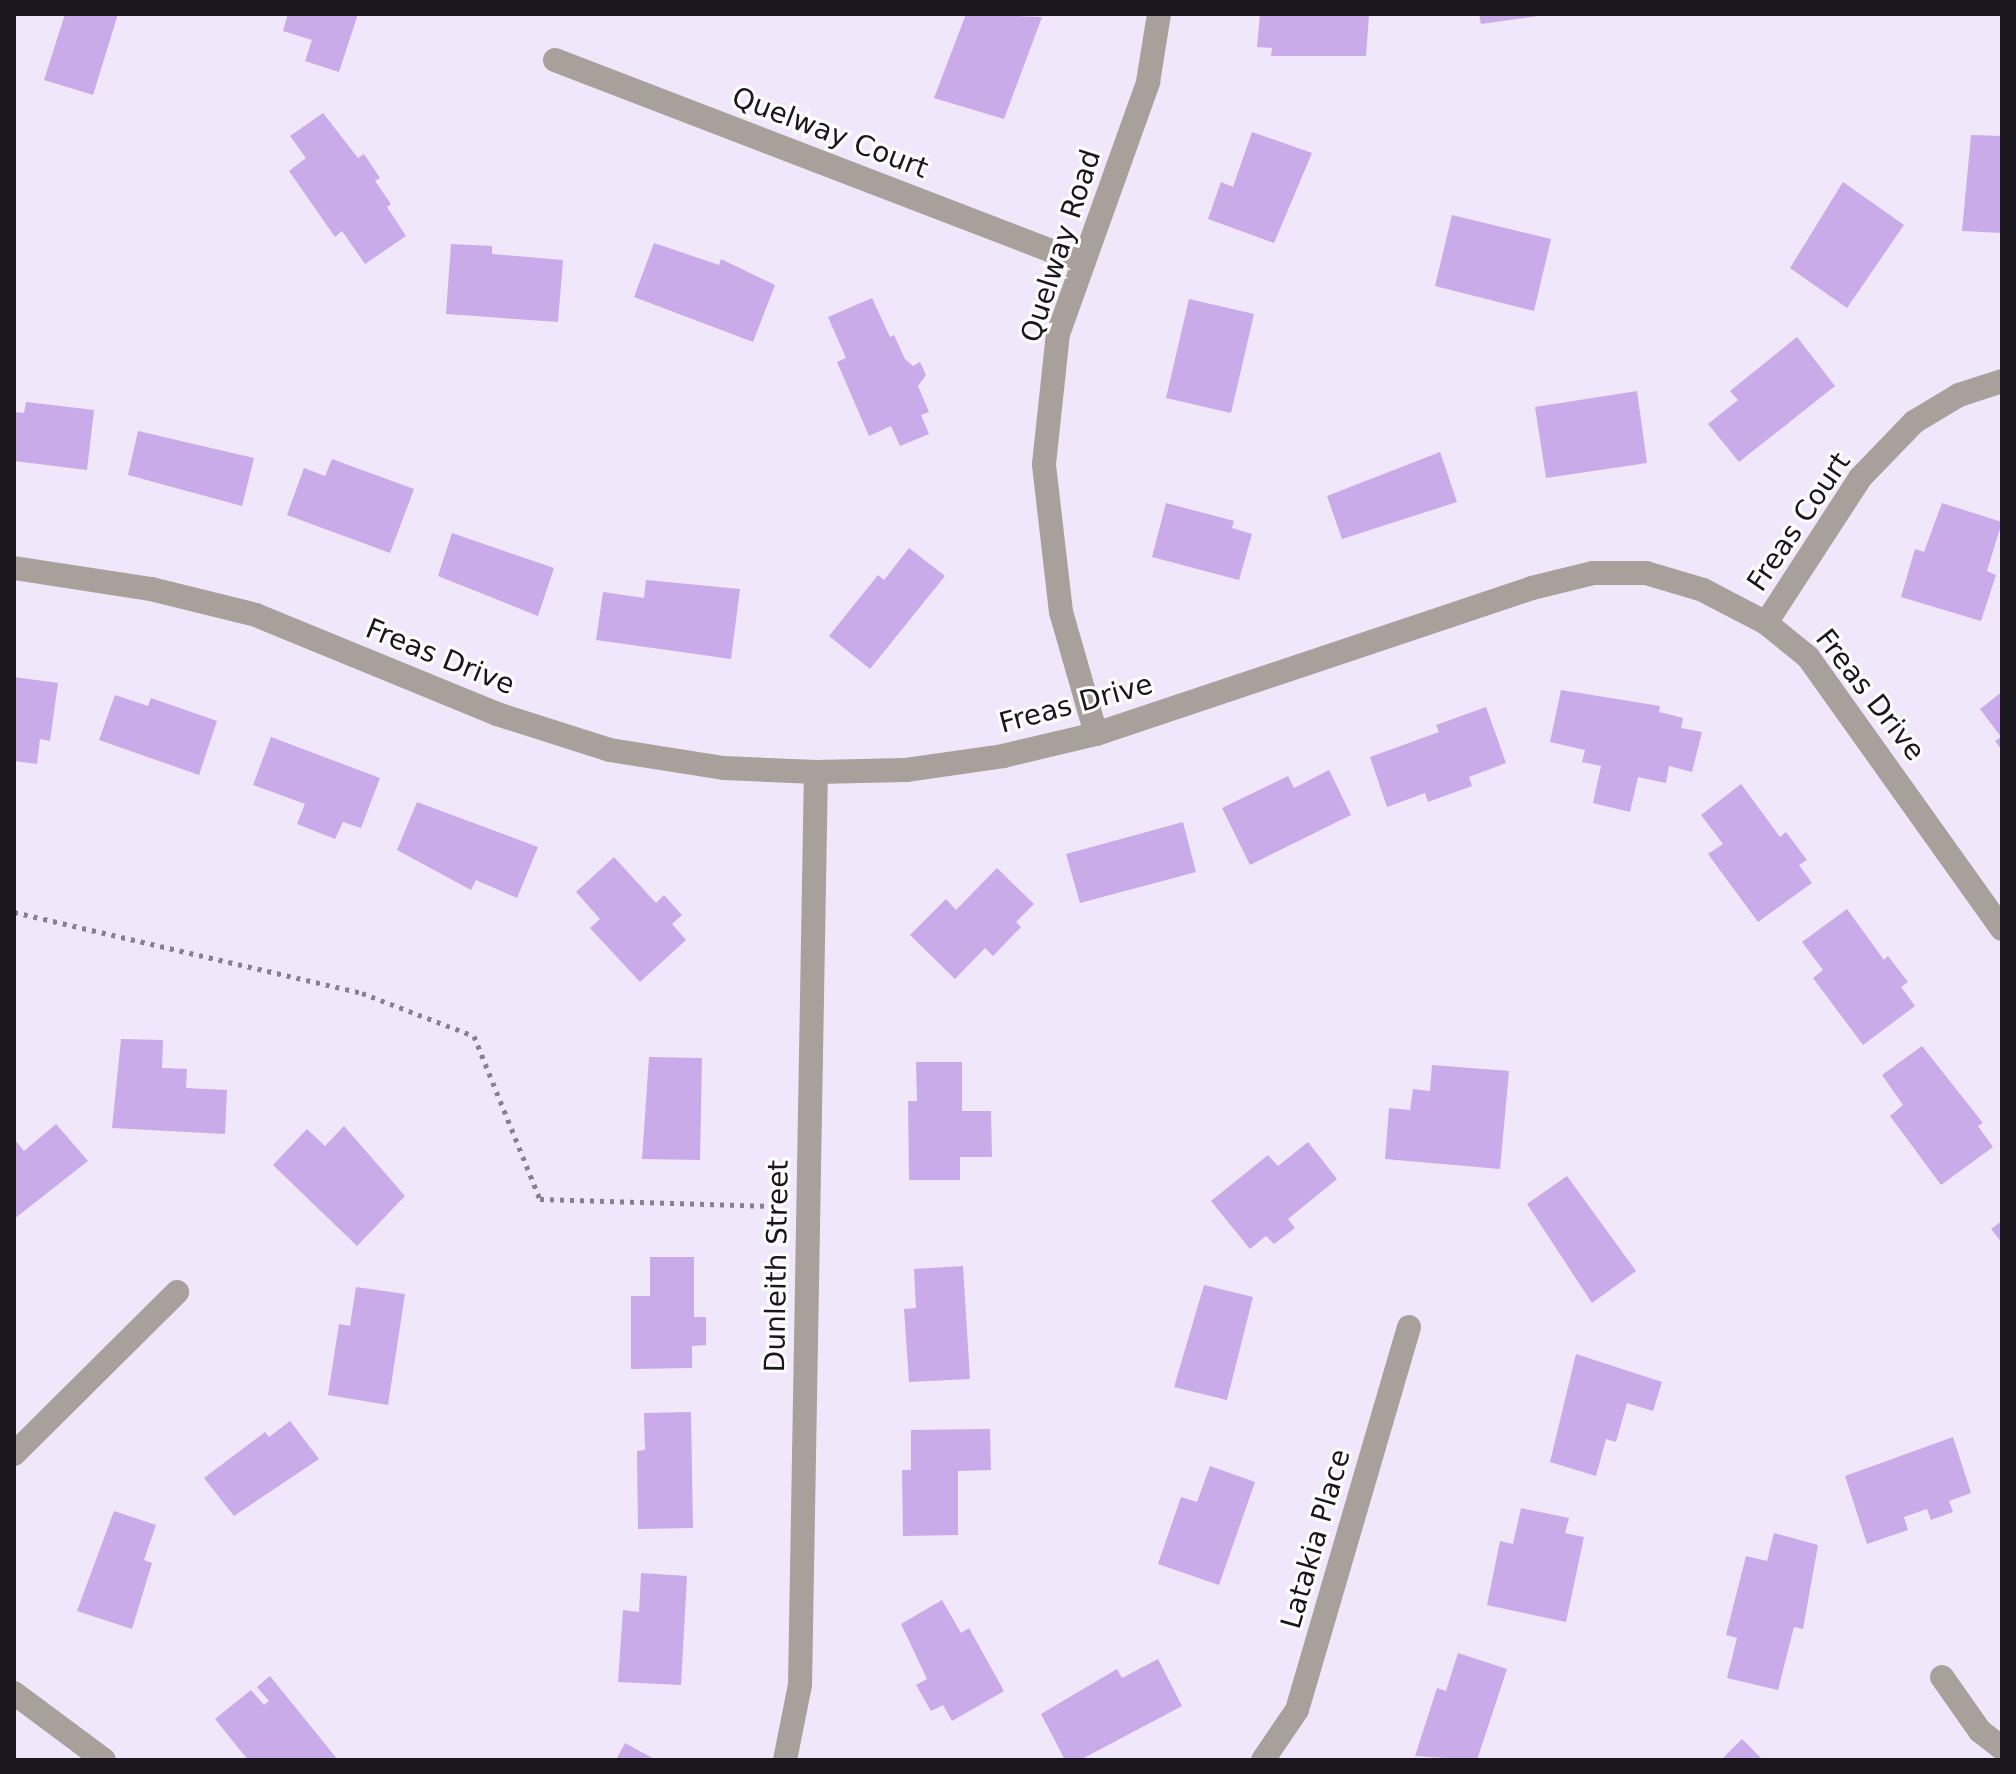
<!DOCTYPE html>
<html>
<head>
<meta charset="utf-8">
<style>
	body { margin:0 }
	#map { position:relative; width:2016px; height:1774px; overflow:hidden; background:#f0e7fb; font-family:"DejaVu Sans",sans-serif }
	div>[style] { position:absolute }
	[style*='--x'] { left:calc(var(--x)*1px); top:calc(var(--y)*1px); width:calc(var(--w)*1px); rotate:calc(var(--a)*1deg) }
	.building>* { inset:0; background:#caabe9 }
	.path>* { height:5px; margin-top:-2.5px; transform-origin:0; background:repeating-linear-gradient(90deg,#87818e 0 4px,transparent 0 10px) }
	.minor>* { height:24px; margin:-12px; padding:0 12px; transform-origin:12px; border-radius:12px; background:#a99f9b }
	span { translate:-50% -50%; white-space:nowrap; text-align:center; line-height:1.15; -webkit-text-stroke:6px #fff; paint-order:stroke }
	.street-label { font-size:28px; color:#1a161d }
	.frame { position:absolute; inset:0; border:16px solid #1a161d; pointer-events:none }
</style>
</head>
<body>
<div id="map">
	<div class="building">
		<div style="clip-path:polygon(65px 14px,118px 14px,93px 95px,44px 80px)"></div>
		<div style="clip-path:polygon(288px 14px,358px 14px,339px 72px,305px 61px,312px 40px,283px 31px)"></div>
		<div style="clip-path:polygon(966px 14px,1042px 17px,1004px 119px,934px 98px)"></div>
		<div style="clip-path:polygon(1260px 14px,1369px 14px,1366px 56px,1271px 56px,1272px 48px,1257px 47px)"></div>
		<div style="clip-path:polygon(1479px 14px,1538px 14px,1538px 16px,1481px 24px)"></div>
		<div style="clip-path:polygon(323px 113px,358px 158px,364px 154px,380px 178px,375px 181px,391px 204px,387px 207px,406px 236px,365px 264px,342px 231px,335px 237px,289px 171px,306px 158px,290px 136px)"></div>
		<div style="clip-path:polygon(1252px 132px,1312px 153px,1274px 243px,1208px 219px,1221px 182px,1233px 187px)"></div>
		<div style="clip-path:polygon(1971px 135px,2002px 136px,2002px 233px,1962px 231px)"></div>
		<div style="clip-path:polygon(1843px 182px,1904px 225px,1847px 308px,1790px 268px)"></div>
		<div style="clip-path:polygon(1452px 215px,1551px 239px,1534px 311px,1435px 286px)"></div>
		<div style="clip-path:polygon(654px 243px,719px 265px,721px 259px,775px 285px,753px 342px,634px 297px)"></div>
		<div style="clip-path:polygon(451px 244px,492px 246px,492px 254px,563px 260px,558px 322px,446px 314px)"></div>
		<div style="clip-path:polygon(872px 298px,890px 337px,894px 335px,905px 359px,913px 366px,920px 362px,926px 375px,918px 386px,929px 412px,921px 415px,929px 434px,900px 446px,891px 426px,869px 436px,837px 362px,846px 358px,828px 317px)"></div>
		<div style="clip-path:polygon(1189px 299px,1254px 314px,1231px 413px,1166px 398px)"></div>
		<div style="clip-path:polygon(1797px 337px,1835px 386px,1739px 462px,1708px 424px,1738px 400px,1730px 391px)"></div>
		<div style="clip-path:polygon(1637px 391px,1647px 463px,1546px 478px,1535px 407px)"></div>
		<div style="clip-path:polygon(26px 402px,94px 410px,87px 470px,14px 461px,14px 412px,24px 413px)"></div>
		<div style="clip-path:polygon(138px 431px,254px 458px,242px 506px,128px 475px)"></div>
		<div style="clip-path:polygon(1440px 452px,1457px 502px,1342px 539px,1327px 496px)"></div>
		<div style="clip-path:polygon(332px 459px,414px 489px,390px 553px,287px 515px,304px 468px,325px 476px)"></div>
		<div style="clip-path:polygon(1166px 503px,1234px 521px,1232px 528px,1252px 534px,1239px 580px,1152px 557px)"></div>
		<div style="clip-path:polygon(1942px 503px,2002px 522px,1987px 571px,1996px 575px,1981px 621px,1901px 597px,1915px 549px,1924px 552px)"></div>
		<div style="clip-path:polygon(452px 533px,554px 568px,538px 616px,438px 576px)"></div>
		<div style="clip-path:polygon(909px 548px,945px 576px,870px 669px,829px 636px,878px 575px,884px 580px)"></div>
		<div style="clip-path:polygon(646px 580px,740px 589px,731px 659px,596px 640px,603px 592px,644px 598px)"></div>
		<div style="clip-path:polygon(14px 677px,58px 683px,50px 741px,40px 739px,37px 764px,14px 761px)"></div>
		<div style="clip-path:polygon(1561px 690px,1660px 706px,1659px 712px,1683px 718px,1681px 728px,1702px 732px,1692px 772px,1669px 766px,1666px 783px,1638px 777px,1630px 812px,1593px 803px,1601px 766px,1582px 762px,1585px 750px,1550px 742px)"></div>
		<div style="clip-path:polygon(2002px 692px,2002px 750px,1995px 741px,2001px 737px,1980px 709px)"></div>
		<div style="clip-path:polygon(115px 695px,148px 706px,151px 698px,217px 721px,199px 775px,99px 740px)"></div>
		<div style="clip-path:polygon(1486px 707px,1506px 763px,1469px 777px,1472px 786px,1428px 802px,1425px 793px,1387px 807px,1370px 757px,1439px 732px,1436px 725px)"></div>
		<div style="clip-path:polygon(271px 737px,380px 778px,361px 828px,343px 822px,335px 839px,297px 824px,305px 804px,253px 785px)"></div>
		<div style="clip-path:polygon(1329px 770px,1351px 815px,1250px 865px,1222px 808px,1288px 776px,1294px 788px)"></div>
		<div style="clip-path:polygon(1741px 784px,1780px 837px,1786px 832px,1807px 860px,1799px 865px,1812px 883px,1758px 922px,1708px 854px,1723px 844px,1701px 815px)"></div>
		<div style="clip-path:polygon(417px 802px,538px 847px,517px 898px,476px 880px,471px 890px,397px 850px)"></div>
		<div style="clip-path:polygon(1183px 822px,1196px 872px,1080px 903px,1066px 854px)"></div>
		<div style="clip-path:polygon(614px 857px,656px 903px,664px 895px,682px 915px,672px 924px,686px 940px,640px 982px,590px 928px,600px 919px,576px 892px)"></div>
		<div style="clip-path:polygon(997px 868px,1034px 904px,1016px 922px,1021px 927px,993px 956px,985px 948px,955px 979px,910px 935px,946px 899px,956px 910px)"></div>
		<div style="clip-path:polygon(1847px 909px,1884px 960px,1888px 956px,1908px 982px,1901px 987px,1915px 1006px,1863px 1045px,1813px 978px,1823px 970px,1802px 942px)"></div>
		<div style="clip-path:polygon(121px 1039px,163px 1040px,162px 1068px,187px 1069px,186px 1088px,227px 1090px,225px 1134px,112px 1128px)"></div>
		<div style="clip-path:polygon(1922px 1046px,1983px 1123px,1978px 1126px,1993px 1147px,1941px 1185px,1890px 1116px,1903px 1105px,1882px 1075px)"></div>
		<div style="clip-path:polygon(649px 1057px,702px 1058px,700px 1160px,642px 1159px)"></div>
		<div style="clip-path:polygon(916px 1062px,962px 1062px,962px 1111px,991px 1111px,992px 1157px,960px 1157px,960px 1180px,909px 1180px,908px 1101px,917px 1101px)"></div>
		<div style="clip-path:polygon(1432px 1065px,1509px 1071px,1500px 1169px,1385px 1159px,1389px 1108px,1410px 1110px,1413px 1089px,1430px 1091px)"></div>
		<div style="clip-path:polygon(56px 1124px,88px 1161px,14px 1219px,14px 1139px,24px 1151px)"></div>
		<div style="clip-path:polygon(344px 1126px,405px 1196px,357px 1246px,273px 1165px,307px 1129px,325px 1146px)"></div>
		<div style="clip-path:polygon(1308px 1142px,1337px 1179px,1288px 1219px,1295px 1228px,1274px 1244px,1266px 1236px,1250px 1249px,1211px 1201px,1268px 1155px,1278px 1166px)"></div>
		<div style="clip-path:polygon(1567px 1176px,1636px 1271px,1592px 1303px,1527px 1204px)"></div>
		<div style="clip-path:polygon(2002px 1221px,2002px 1243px,1991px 1229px)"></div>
		<div style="clip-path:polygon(650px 1257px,694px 1257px,694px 1317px,706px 1317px,706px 1345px,692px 1346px,692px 1368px,631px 1369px,631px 1296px,650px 1296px)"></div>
		<div style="clip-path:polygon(963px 1266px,970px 1379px,909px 1382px,904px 1309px,916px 1308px,914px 1269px)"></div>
		<div style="clip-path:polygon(1204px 1285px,1253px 1297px,1227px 1400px,1174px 1387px)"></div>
		<div style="clip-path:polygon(356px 1287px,405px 1294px,388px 1405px,328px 1395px,339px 1324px,350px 1326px)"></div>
		<div style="clip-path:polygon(1576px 1354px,1662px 1382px,1653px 1411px,1627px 1403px,1616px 1442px,1606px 1439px,1596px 1476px,1550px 1462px)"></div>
		<div style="clip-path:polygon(691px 1412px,693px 1528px,638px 1529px,637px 1451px,645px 1450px,644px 1413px)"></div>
		<div style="clip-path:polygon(290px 1421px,319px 1459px,234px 1516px,204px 1478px,265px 1432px,269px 1437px)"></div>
		<div style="clip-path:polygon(990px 1429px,991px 1470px,958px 1471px,958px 1535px,903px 1536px,902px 1470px,911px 1470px,911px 1430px)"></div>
		<div style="clip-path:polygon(1953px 1437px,1971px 1493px,1949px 1501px,1953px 1512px,1931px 1520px,1927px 1509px,1904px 1517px,1908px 1530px,1867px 1544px,1845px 1476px)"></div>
		<div style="clip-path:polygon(1210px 1466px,1255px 1482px,1219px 1585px,1158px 1564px,1181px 1497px,1197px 1502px)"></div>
		<div style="clip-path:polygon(1521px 1508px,1569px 1518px,1565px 1533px,1584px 1537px,1566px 1622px,1487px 1605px,1500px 1541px,1513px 1544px)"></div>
		<div style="clip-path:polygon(114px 1511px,156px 1525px,144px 1560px,152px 1563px,132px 1629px,77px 1611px)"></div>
		<div style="clip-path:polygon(1774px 1533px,1818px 1545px,1803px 1629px,1794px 1627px,1778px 1690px,1727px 1678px,1737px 1638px,1726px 1635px,1746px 1556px,1767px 1561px)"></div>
		<div style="clip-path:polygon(641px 1573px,687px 1576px,681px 1685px,618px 1682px,623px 1610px,639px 1612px)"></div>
		<div style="clip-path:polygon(942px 1600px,961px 1633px,969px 1628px,1004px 1691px,952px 1721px,943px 1705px,931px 1711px,916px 1685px,927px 1679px,901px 1624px)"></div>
		<div style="clip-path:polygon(1458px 1653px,1507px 1669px,1477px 1760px,1415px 1756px,1437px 1688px,1446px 1691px)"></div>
		<div style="clip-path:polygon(1158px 1659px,1182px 1706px,1080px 1760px,1065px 1760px,1041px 1714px,1117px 1669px,1122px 1678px)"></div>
		<div style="clip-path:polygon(270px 1676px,338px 1760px,248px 1760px,215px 1719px,251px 1690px,264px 1705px,269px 1701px,257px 1687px)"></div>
		<div style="clip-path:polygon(1742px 1739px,1763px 1760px,1721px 1760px)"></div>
		<div style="clip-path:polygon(625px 1743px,656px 1760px,616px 1760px)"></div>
	</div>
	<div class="path">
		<div style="--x:14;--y:912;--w:357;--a:13.1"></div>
		<div style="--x:362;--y:993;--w:120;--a:21"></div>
		<div style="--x:474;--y:1036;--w:176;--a:68"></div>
		<div style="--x:540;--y:1199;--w:236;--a:1.7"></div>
	</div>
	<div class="minor">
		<div style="--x:555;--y:60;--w:566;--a:21.03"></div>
		<div style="--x:14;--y:568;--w:139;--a:8.7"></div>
		<div style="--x:151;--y:589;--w:108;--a:13.9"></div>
		<div style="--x:256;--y:615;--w:261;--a:22.3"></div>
		<div style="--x:497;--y:714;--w:119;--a:17.7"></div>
		<div style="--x:610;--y:750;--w:115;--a:9"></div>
		<div style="--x:724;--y:768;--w:92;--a:2.5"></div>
		<div style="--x:816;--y:772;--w:90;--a:-1.3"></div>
		<div style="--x:906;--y:770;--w:98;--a:-8.2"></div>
		<div style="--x:1003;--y:756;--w:96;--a:-13.3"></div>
		<div style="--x:1096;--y:734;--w:460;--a:-18.5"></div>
		<div style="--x:1532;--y:588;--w:63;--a:-13.8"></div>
		<div style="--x:1593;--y:573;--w:53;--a:0"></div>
		<div style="--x:1646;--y:573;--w:59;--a:16.6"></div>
		<div style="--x:1703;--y:590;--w:71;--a:27.6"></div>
		<div style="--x:1766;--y:623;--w:54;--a:39"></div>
		<div style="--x:1808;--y:657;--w:334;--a:54.5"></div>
		<div style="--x:1766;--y:623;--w:173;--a:-57"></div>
		<div style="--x:1860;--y:478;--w:78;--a:-46"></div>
		<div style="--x:1914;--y:422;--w:52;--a:-31"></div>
		<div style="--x:1959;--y:395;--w:45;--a:-18"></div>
		<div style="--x:1096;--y:734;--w:127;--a:-106"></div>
		<div style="--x:1061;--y:612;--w:149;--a:-96.6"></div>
		<div style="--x:1044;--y:464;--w:131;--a:-83.9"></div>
		<div style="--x:1058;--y:334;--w:268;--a:-70.3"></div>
		<div style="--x:1148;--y:82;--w:69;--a:-80.8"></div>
		<div style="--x:14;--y:1454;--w:230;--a:-44.8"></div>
		<div style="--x:1942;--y:1677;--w:66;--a:54.9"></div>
		<div style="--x:1980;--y:1731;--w:28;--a:38"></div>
		<div style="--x:14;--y:1693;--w:112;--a:36.7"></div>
		<div style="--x:785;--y:1760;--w:76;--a:-78.7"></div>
		<div style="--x:800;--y:1685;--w:913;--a:-89"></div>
		<div style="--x:1263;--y:1760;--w:60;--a:-55.8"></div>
		<div style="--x:1297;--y:1710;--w:399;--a:-73.7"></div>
	</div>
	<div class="street-label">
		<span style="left:830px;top:133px;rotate:21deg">Quelway Court</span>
		<span style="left:1061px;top:246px;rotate:-72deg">Quelway Road</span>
		<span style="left:1799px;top:522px;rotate:-56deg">Freas Court</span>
		<span style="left:440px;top:657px;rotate:22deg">Freas Drive</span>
		<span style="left:1870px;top:695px;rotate:52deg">Freas Drive</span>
		<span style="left:1076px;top:704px;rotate:-15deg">Freas Drive</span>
		<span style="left:777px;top:1266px;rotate:-89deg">Dunleith Street</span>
		<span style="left:1316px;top:1539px;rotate:-74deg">Latakia Place</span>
	</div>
	<div class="frame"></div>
</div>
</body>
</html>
